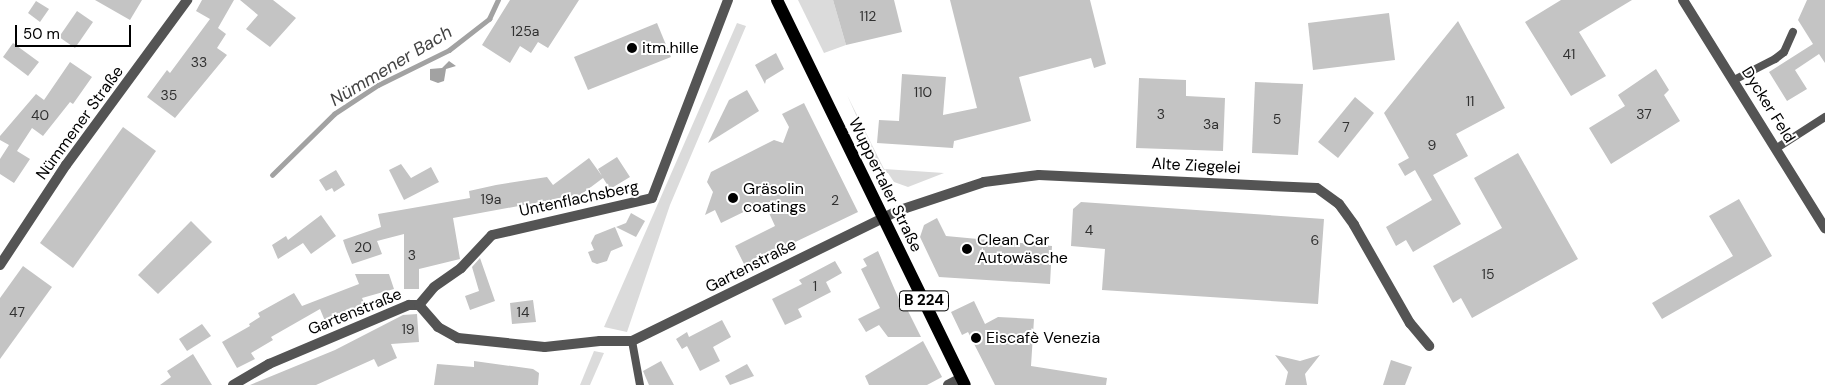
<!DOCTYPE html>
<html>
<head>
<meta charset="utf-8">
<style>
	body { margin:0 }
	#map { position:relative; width:1825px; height:385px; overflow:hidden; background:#fff; font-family:"DM Sans",sans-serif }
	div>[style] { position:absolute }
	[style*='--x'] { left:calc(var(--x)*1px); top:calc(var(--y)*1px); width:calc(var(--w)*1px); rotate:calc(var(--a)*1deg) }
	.green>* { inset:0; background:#dbdbdb }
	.water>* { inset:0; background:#a2a2a2 }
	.stream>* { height:4.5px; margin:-2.25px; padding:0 2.25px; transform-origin:2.25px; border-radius:2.25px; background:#a2a2a2 }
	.building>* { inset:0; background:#c4c4c4 }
	.lane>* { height:8px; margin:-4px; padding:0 4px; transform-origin:4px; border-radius:4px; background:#545454 }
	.street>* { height:10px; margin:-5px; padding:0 5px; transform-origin:5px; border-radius:5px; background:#545454 }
	.primary>* { height:12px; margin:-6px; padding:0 6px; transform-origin:6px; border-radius:6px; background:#000 }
	.dots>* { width:14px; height:14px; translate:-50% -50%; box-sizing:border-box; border:2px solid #fff; border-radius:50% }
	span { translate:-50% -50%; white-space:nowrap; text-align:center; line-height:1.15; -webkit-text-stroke:4px #fff; paint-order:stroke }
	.number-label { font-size:14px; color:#313131 }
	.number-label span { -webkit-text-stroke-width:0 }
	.shield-label span { padding:1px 4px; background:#fff; border:1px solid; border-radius:4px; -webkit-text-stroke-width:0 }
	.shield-label { font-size:15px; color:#000; font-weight:700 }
	.poi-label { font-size:16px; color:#000 }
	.left { translate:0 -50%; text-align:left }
	.street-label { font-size:16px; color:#000 }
	.water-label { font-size:18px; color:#434343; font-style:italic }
	.scale { position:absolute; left:15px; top:25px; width:116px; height:22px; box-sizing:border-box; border:2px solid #000; border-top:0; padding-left:6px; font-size:15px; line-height:18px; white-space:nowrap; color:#000; -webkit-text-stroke:4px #fff; paint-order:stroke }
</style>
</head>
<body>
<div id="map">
	<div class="green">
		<div style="clip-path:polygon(798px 0,833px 0,846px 45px,824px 53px)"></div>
		<div style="clip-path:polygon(737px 23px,746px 26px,670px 205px,627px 332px,604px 327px)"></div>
		<div style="clip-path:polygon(847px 95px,884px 169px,944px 173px,908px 187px,894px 182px,888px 173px,882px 173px)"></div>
		<div style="clip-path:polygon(594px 351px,604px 353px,590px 385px,580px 385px)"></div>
	</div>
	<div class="water">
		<div style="clip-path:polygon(449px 61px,456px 66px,446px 69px,444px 81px,438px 83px,430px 80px,430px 69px,442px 68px)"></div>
	</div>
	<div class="stream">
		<div style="--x:272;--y:175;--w:87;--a:-44.5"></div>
		<div style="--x:334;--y:114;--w:53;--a:-33.4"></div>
		<div style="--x:378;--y:85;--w:79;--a:-26.2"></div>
		<div style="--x:449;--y:50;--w:51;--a:-37.8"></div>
		<div style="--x:489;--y:19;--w:21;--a:-65"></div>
	</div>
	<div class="building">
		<div style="clip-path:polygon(95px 0,142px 0,130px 20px)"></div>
		<div style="clip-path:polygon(202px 0,234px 0,218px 28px,226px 34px,217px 48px,227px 55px,175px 118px,147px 97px,167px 70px,170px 73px,210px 19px,196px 11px)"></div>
		<div style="clip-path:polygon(240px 0,273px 0,296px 18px,270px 47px,246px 29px,258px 15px)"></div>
		<div style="clip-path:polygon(510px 0,579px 0,548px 48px,538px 42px,531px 53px,520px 46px,510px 63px,482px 45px)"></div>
		<div style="clip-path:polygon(833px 0,894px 0,902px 32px,846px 45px)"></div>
		<div style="clip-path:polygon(950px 0,1090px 0,1106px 64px,1094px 68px,1091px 58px,1019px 77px,1031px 121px,954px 141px,953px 148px,877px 143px,879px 120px,899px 121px,902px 74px,946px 77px,943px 115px,977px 108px)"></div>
		<div style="clip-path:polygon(1561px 0,1632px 0,1579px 32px,1606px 76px,1571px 96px,1525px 22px)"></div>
		<div style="clip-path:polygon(1807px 0,1825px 0,1825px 63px,1819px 54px,1795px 70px,1807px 89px,1787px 101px,1769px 72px,1813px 44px,1798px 20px)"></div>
		<div style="clip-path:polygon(36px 1px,49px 9px,40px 22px,28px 13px)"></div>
		<div style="clip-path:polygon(77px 11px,93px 22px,75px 48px,59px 37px)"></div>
		<div style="clip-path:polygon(1389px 13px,1395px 60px,1313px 70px,1308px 23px)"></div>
		<div style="clip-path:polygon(1458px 21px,1505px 108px,1456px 134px,1468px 156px,1433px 175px,1461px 224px,1413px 252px,1406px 240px,1396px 246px,1386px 227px,1432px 200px,1415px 170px,1405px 176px,1398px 164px,1409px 158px,1384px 113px)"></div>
		<div style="clip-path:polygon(657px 23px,671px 57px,588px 90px,574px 57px)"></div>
		<div style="clip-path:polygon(13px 43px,39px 62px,28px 76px,3px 57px)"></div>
		<div style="clip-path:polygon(776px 53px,784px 69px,766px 80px,765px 84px,755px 65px)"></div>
		<div style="clip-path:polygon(70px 62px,92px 77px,73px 104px,70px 102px,43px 136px,32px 128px,17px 151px,30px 159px,14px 183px,0 174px,0 159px,9px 145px,0 140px,0 136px,36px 94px,44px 100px)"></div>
		<div style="clip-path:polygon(1656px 69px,1669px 90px,1664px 95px,1680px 121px,1611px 164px,1589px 128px,1625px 106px,1618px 95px)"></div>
		<div style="clip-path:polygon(1139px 78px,1186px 80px,1186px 96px,1225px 98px,1223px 151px,1136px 148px)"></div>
		<div style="clip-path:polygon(1255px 82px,1303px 84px,1298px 155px,1252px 153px)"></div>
		<div style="clip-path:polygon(747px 90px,759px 111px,708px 143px,729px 100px)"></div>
		<div style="clip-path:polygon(1355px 97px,1374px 113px,1338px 158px,1318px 142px)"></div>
		<div style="clip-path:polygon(804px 103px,858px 212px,745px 266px,735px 246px,775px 226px,764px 202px,721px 223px,715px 210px,705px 215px,713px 192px,707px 182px,711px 172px,774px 140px,783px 143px,789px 127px,782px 114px)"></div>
		<div style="clip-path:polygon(123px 127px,156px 151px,73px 268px,40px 243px)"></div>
		<div style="clip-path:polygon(1518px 153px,1578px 259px,1472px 318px,1461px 298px,1453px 303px,1433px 266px,1502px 228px,1474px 178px)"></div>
		<div style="clip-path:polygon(617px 157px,630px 177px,610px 189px,603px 178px,567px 205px,562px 198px,453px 218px,460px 259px,419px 269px,419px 289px,404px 289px,404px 234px,377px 241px,382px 254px,352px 264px,346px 249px,343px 240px,381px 227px,378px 214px,470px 198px,469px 191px,496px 185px,547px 177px,553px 185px,589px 158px,602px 176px,598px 169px)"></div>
		<div style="clip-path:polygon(401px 164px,411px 178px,431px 167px,439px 182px,404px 200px,389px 170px)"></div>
		<div style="clip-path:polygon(336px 170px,345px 185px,334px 192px,332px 188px,326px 191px,319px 180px)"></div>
		<div style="clip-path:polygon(1739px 199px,1772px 256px,1662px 319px,1652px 303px,1733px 256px,1709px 216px)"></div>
		<div style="clip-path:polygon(1081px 202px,1324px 219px,1318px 304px,1102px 290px,1105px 249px,1071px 246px,1073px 209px)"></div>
		<div style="clip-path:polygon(631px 213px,645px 221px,636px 237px,616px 227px,626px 223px)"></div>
		<div style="clip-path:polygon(321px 215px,336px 236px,311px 254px,303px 243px,278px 259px,272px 245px,286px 236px,288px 240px)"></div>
		<div style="clip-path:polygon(937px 218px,946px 236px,1052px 246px,1050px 284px,939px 277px,920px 237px,924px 225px)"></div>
		<div style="clip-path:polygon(191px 221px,212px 242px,158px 294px,138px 275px)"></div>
		<div style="clip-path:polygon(615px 227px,623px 246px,611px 251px,607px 261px,597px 264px,592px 262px,588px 252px,594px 250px,591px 243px,595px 235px)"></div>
		<div style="clip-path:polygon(878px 251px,901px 304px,904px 303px,921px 337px,888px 337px,879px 325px,866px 332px,858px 319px,880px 308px,861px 269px,867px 266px,863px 259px)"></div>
		<div style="clip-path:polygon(480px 258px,495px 301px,470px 310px,465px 296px,479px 291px,472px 267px)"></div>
		<div style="clip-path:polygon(835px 261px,842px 273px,826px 282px,831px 292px,798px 309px,802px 317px,785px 325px,772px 299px,802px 284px,799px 280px)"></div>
		<div style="clip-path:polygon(23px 266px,52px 287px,0 359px,0 298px)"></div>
		<div style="clip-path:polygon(355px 274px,389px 274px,394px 289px,362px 298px,365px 305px,325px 321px,320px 309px,271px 337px,273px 340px,251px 353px,255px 359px,237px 368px,222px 342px,250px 326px,249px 324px,260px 317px,258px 313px,294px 293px,302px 306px,359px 284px)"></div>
		<div style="clip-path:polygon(533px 300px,536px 322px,512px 324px,510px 303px)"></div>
		<div style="clip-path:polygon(974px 301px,985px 324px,998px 317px,1034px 319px,1031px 366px,1107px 378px,1106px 385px,995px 385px,968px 332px,962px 335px,951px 312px)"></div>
		<div style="clip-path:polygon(417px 314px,419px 342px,391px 344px,397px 358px,378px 367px,374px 359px,316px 385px,250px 385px,335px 350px,403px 315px)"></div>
		<div style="clip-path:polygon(722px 320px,731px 337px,713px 347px,720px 361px,700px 371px,687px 346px,682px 349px,676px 339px,687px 332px,689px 337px)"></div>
		<div style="clip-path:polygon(202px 324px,211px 336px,187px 351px,179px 339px)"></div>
		<div style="clip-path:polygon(923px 341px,942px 377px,927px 385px,869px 385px,865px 376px)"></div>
		<div style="clip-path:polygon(193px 354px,212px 385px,160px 385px,171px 377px,167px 371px)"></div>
		<div style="clip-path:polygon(1275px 355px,1300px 361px,1320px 355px,1305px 374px,1307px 385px,1285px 385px,1288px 372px)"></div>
		<div style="clip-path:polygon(1391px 360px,1412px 367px,1405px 385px,1383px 385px)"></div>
		<div style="clip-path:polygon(474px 361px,533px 369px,539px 373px,538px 385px,434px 385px,437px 364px,474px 367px)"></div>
		<div style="clip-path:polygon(661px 361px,674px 385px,649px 385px,643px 371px)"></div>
		<div style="clip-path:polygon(747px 364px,754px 376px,730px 385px,725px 376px)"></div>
	</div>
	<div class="lane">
		<div style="--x:1734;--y:80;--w:46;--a:-27.1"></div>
		<div style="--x:1775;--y:59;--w:11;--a:-38"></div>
		<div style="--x:1784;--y:52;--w:22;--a:-66"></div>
		<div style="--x:1777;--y:148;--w:57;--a:-32.9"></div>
		<div style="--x:632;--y:341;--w:45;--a:79.7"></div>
	</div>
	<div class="street">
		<div style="--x:1683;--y:0;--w:269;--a:58.1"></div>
		<div style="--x:0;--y:265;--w:120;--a:-56.6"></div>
		<div style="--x:66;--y:165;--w:205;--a:-53.7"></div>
		<div style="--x:419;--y:305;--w:23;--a:-50"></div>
		<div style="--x:434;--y:287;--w:33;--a:-35"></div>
		<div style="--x:461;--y:268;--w:45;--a:-46.8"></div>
		<div style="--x:492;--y:235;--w:164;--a:-13"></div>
		<div style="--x:652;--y:198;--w:212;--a:-69"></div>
		<div style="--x:233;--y:385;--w:42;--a:-30.3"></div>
		<div style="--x:269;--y:364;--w:152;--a:-22.9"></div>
		<div style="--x:409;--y:305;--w:10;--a:0"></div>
		<div style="--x:419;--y:305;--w:29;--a:49"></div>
		<div style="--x:438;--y:327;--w:23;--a:29"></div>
		<div style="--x:458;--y:338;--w:87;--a:5.9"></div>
		<div style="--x:545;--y:347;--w:55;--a:-6.2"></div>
		<div style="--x:600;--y:341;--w:32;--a:0"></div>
		<div style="--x:632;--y:341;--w:295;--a:-26.1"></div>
		<div style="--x:897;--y:211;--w:92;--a:-18.4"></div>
		<div style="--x:984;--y:182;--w:55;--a:-7.3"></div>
		<div style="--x:1039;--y:175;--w:278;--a:2.7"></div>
		<div style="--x:1317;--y:188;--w:27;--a:36"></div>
		<div style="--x:1339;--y:204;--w:26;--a:54"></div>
		<div style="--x:1354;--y:225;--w:113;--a:60.3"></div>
		<div style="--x:1410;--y:323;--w:30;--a:50"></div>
		<div style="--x:948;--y:385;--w:15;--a:-28"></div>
	</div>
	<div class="primary">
		<div style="--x:777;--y:0;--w:428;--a:64"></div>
	</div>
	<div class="dots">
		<div style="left:632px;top:48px;background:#000"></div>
		<div style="left:733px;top:198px;background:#000"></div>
		<div style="left:967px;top:249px;background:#000"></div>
		<div style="left:976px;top:338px;background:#000"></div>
	</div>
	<div class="number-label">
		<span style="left:868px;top:16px">112</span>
		<span style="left:525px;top:31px">125a</span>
		<span style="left:1569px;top:54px">41</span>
		<span style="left:199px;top:62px">33</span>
		<span style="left:923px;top:92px">110</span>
		<span style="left:169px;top:95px">35</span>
		<span style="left:1470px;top:101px">11</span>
		<span style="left:1161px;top:114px">3</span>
		<span style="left:1644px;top:114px">37</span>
		<span style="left:40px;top:115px">40</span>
		<span style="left:1277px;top:119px">5</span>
		<span style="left:1211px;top:124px">3a</span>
		<span style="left:1346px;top:127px">7</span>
		<span style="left:1432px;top:145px">9</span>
		<span style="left:491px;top:199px">19a</span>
		<span style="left:835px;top:200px">2</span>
		<span style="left:1089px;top:230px">4</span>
		<span style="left:1315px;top:240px">6</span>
		<span style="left:363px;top:247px">20</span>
		<span style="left:412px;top:255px">3</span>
		<span style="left:1488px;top:274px">15</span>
		<span style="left:815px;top:286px">1</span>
		<span style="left:17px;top:312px">47</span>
		<span style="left:523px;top:312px">14</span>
		<span style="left:408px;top:329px">19</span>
	</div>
	<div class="shield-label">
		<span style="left:924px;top:301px">B 224</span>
	</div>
	<div class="poi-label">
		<span class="left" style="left:642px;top:48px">itm.hille</span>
		<span class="left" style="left:743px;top:198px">Gräsolin<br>coatings</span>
		<span class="left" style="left:977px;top:249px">Clean Car<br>Autowäsche</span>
		<span class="left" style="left:986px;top:338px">Eiscafè Venezia</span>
	</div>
	<div class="street-label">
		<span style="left:1768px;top:105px;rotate:58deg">Dycker Feld</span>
		<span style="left:80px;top:123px;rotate:-54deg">Nümmener Straße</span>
		<span style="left:1196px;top:166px;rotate:3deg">Alte Ziegelei</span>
		<span style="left:885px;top:185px;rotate:64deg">Wuppertaler Straße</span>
		<span style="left:579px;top:199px;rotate:-12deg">Untenflachsberg</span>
		<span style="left:751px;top:266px;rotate:-27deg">Gartenstraße</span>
		<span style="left:355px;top:312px;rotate:-22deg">Gartenstraße</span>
	</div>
	<div class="water-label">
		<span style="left:391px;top:66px;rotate:-31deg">Nümmener Bach</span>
	</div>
	<div class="scale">50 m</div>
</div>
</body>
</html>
